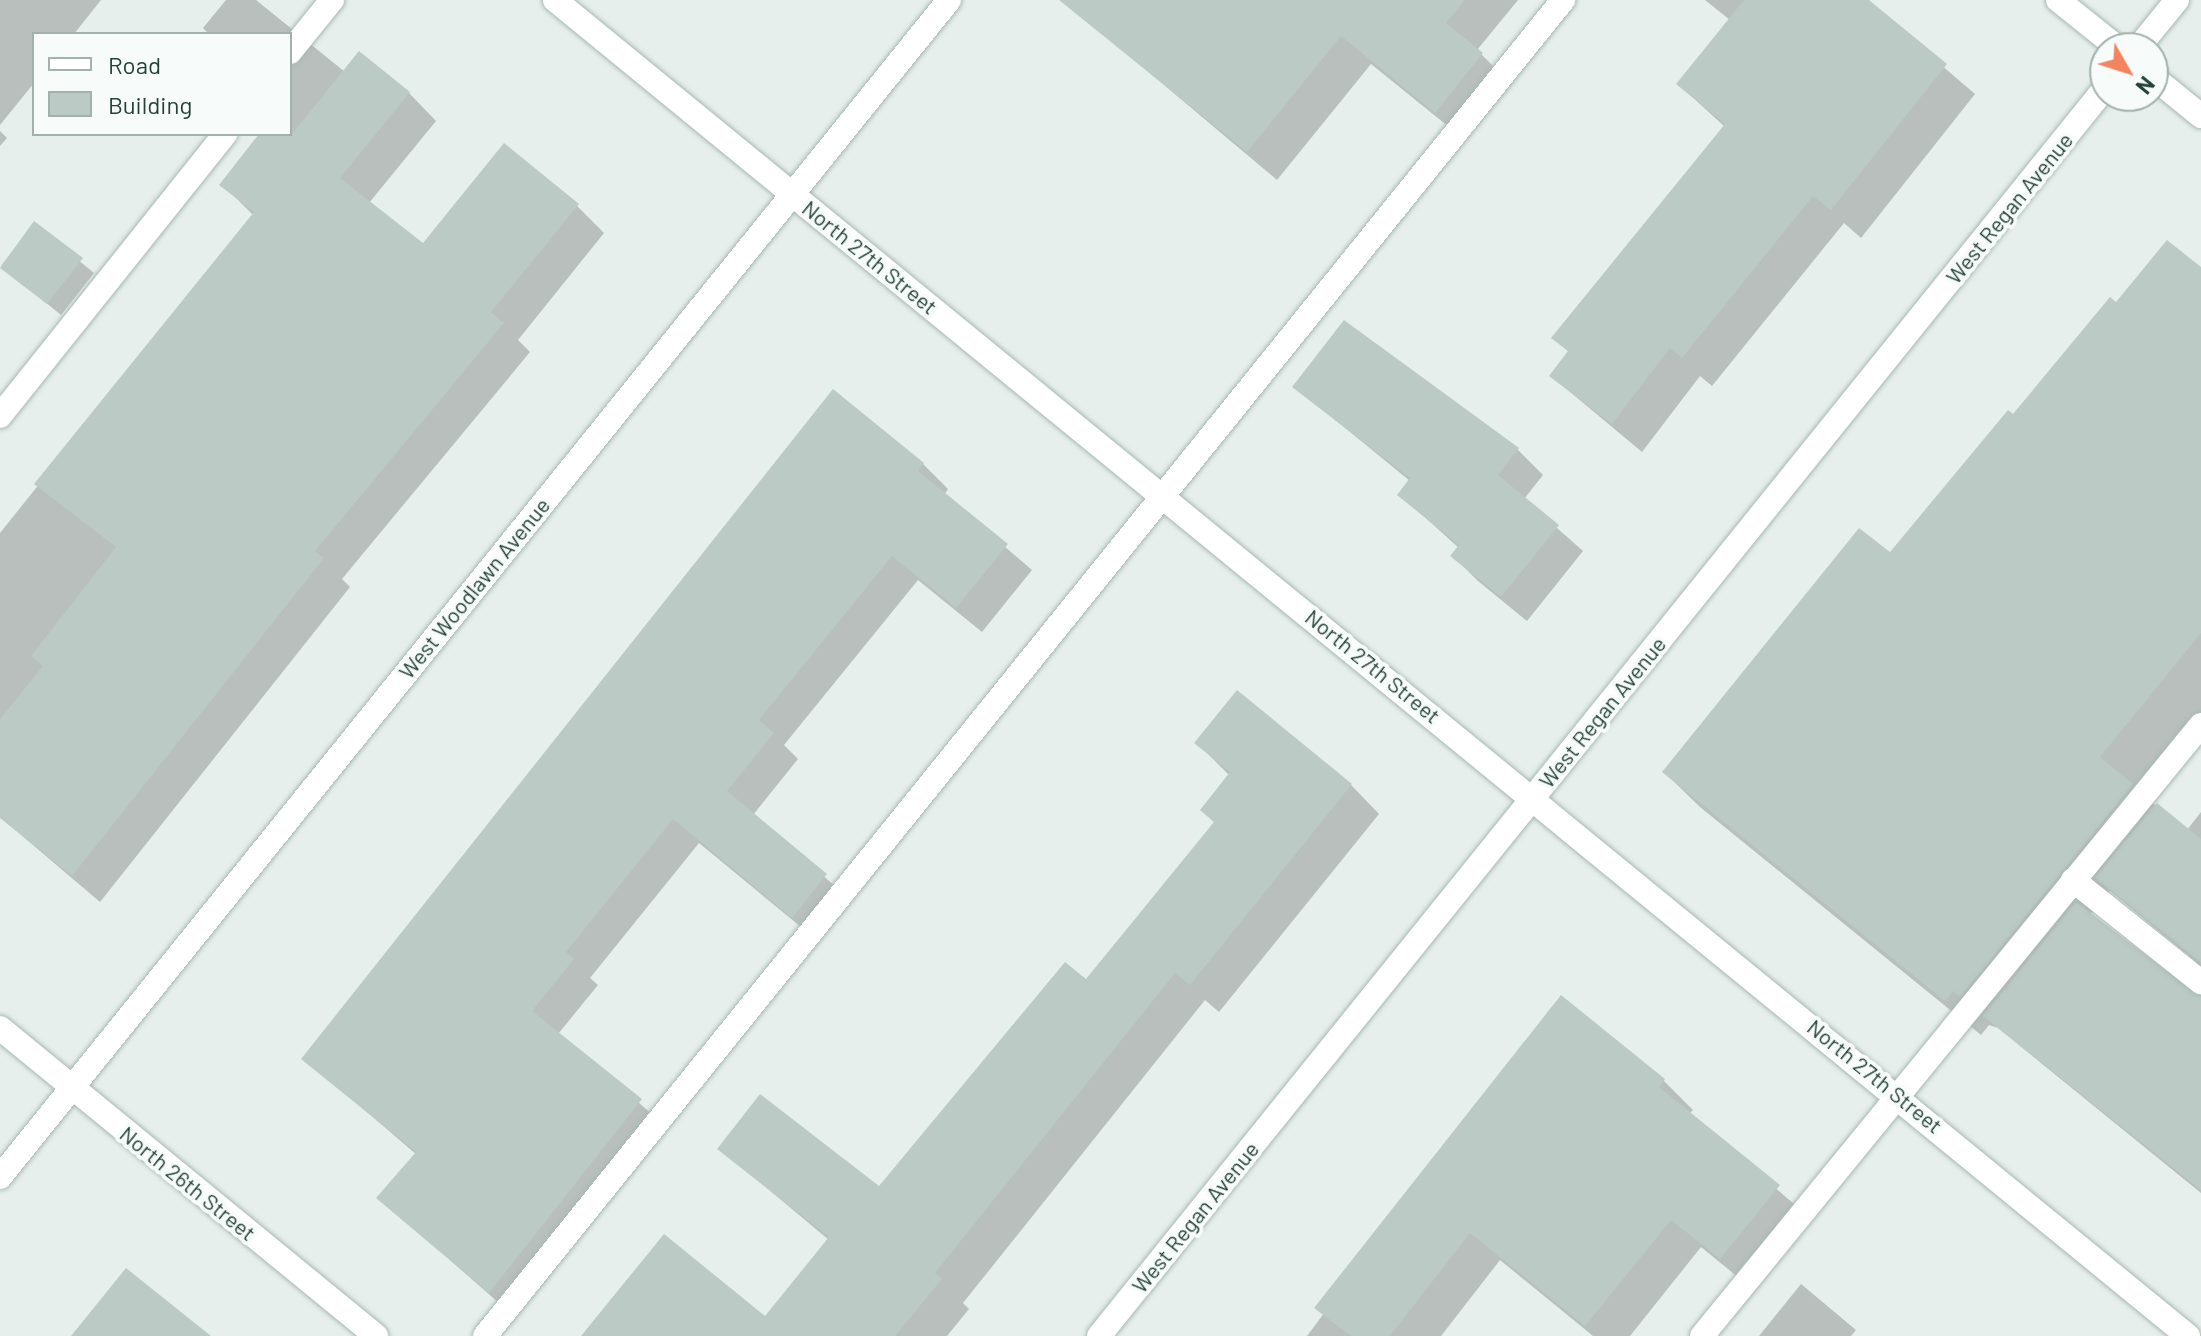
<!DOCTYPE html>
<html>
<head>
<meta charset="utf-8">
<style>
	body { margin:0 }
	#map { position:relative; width:2201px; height:1336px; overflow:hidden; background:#e6efeb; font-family:Barlow,sans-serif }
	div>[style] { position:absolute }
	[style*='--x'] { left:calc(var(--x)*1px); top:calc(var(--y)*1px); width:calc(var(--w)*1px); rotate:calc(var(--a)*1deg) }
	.shadow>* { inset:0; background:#0003 }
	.building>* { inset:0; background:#bbcac4 }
	.roads { filter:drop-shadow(0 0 2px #a8b8b2) drop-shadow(0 0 2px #a8b8b2) }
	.lane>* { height:24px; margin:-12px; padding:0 12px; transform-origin:12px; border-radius:12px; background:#fff }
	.street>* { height:24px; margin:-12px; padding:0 12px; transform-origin:12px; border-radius:12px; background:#fff }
	.secondary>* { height:24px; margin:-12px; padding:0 12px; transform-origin:12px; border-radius:12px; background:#fff }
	span { translate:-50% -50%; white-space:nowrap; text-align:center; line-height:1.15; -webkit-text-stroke:8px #f7fbf9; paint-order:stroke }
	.street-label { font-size:22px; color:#24423a }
	.legend { position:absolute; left:32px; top:32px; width:260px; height:104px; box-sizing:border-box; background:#f7fbf9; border:2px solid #a3b1ad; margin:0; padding:10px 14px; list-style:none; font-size:24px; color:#24423a }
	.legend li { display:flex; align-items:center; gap:16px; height:40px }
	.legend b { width:40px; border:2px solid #a3b1ad }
	.north { position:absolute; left:2089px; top:32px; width:80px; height:80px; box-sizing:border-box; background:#f7fbf9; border:2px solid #a3b1ad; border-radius:50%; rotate:129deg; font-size:22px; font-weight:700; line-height:32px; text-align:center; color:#24423a }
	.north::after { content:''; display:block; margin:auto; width:28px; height:36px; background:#f4845f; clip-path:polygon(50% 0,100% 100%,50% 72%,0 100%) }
</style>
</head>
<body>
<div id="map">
	<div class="shadow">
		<div style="clip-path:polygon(0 0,101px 0,74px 34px,34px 34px,34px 83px,0 125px)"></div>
		<div style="clip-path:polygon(226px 0,256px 0,345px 72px,409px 93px,436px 121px,369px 203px,424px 246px,577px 206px,604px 233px,518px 340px,530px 352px,342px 579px,350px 587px,100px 902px,0 817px,0 533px,254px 216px,222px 184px,262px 134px,290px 134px,290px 34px,209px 34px,203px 28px)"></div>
		<div style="clip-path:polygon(1118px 0,1518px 0,1477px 50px,1511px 84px,1465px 140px,1371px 64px,1277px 180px,1095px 27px)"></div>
		<div style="clip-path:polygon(1705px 0,1865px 0,1975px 94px,1861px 238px,1844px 223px,1712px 386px,1700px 376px,1642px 452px,1551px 376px,1569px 352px,1554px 338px,1725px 127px,1678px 84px,1730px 20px)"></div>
		<div style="clip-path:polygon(0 131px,7px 138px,0 146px)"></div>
		<div style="clip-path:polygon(34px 224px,94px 273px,61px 315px,1px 266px)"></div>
		<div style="clip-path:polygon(2201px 270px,2201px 713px,2137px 791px,2187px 830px,2201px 812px,2201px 966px,2110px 891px,2090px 915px,2191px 996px,2201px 995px,2201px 1193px,1998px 1028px,1989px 1025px,1981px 1035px,1700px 807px,1664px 772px,1890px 555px,2116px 305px)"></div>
		<div style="clip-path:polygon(1345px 322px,1518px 450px,1543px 475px,1524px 499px,1583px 551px,1527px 621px,1478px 581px,1453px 556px,1459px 548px,1399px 494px,1410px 481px,1295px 387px)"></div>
		<div style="clip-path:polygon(923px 464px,948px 489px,944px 495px,1032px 570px,982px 632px,918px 580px,784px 745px,798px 759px,753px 815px,851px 900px,818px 941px,699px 843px,590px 978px,598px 985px,558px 1034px,666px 1126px,515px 1317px,379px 1198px,417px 1155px,304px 1058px)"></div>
		<div style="clip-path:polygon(1197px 743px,1351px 785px,1379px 814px,1219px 1012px,1205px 1000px,963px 1303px,969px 1309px,947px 1336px,584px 1336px,765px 1319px,829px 1240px,720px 1149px,879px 1189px,1087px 982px,1215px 823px,1202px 810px,1230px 776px)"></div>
		<div style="clip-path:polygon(1561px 997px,1664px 1081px,1693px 1110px,1689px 1114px,1808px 1216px,1750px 1287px,1701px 1247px,1630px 1336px,1593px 1336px,1500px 1260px,1441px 1336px,1307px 1336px)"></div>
		<div style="clip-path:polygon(1801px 1284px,1856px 1330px,1851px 1336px,1759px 1336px)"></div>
	</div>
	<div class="building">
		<div style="clip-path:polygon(1059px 0,1465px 0,1446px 23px,1483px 53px,1435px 113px,1341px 36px,1247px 152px)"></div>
		<div style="clip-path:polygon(1744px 0,1869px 0,1947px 64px,1831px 210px,1813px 196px,1682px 358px,1670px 348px,1612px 424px,1549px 376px,1568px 351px,1551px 338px,1725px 124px,1676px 84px)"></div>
		<div style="clip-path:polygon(359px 51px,410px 92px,340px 178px,423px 243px,504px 143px,579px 204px,491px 312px,504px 323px,315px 551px,324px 558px,72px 876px,0 818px,0 719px,43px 666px,31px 656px,116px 547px,34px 484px,254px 212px,219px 185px,259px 134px,292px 134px)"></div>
		<div style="clip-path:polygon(34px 221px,83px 258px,47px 304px,0 268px)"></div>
		<div style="clip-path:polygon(2167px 240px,2201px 267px,2201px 633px,2100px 757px,2133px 784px,1960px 997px,1953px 991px,1945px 1001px,1662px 772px,1859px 528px,1890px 552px,2008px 410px,2013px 414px,2110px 297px,2116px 302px)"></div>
		<div style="clip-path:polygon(1344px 320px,1519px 448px,1498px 475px,1559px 525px,1501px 597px,1450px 556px,1459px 545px,1397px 495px,1410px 478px,1292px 387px)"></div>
		<div style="clip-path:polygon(833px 389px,924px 463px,918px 471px,1008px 544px,956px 608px,892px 556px,759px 720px,774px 733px,727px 791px,827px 874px,792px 918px,673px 819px,566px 952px,574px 959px,532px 1011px,642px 1099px,489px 1293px,376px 1198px,416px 1152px,301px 1059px)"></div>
		<div style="clip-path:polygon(1237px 690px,1352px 784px,1190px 985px,1175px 973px,935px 1273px,942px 1279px,895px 1336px,581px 1336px,664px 1234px,765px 1316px,829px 1237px,717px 1149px,760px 1094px,879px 1186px,1065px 962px,1086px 979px,1214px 822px,1200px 810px,1230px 772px,1194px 743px)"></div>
		<div style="clip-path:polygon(2157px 803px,2201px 839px,2201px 963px,2095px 878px)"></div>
		<div style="clip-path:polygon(2076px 902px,2201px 997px,2201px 1190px,1983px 1016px)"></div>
		<div style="clip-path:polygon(1561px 995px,1665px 1079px,1659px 1087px,1780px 1185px,1720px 1259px,1671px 1220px,1585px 1326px,1470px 1233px,1390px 1336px,1351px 1336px,1314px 1308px)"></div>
		<div style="clip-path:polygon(126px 1268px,211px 1336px,71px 1336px)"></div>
	</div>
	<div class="roads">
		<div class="lane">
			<div style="--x:290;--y:52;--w:67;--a:-51.1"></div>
			<div style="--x:0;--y:416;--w:361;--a:-51.4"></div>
			<div style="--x:2073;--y:880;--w:164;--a:38.6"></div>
			<div style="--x:485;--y:1336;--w:1717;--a:-51.1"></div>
			<div style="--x:1702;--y:1336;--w:789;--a:-50.76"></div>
		</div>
		<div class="street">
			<div style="--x:2058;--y:0;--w:77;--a:38.7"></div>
			<div style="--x:2138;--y:48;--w:62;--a:-50.9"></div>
			<div style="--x:2153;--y:77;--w:62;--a:39.1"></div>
			<div style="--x:0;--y:1028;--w:486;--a:39.3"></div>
			<div style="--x:0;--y:1177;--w:1512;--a:-51.12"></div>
			<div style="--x:1099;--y:1336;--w:1603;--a:-51.13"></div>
		</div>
		<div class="secondary">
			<div style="--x:555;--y:0;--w:2110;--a:39.29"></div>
		</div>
	</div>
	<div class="street-label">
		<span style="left:2009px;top:208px;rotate:-51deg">West Regan Avenue</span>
		<span style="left:870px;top:257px;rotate:39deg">North 27th Street</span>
		<span style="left:474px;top:588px;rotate:-51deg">West Woodlawn Avenue</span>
		<span style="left:1373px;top:666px;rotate:39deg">North 27th Street</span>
		<span style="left:1602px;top:712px;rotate:-51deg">West Regan Avenue</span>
		<span style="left:1875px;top:1076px;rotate:39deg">North 27th Street</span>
		<span style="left:188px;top:1183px;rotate:39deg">North 26th Street</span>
		<span style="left:1195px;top:1217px;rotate:-51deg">West Regan Avenue</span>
	</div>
	<ul class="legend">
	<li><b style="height:10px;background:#fff"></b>Road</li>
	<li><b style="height:22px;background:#bbcac4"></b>Building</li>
	</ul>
	<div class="north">N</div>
</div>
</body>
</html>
